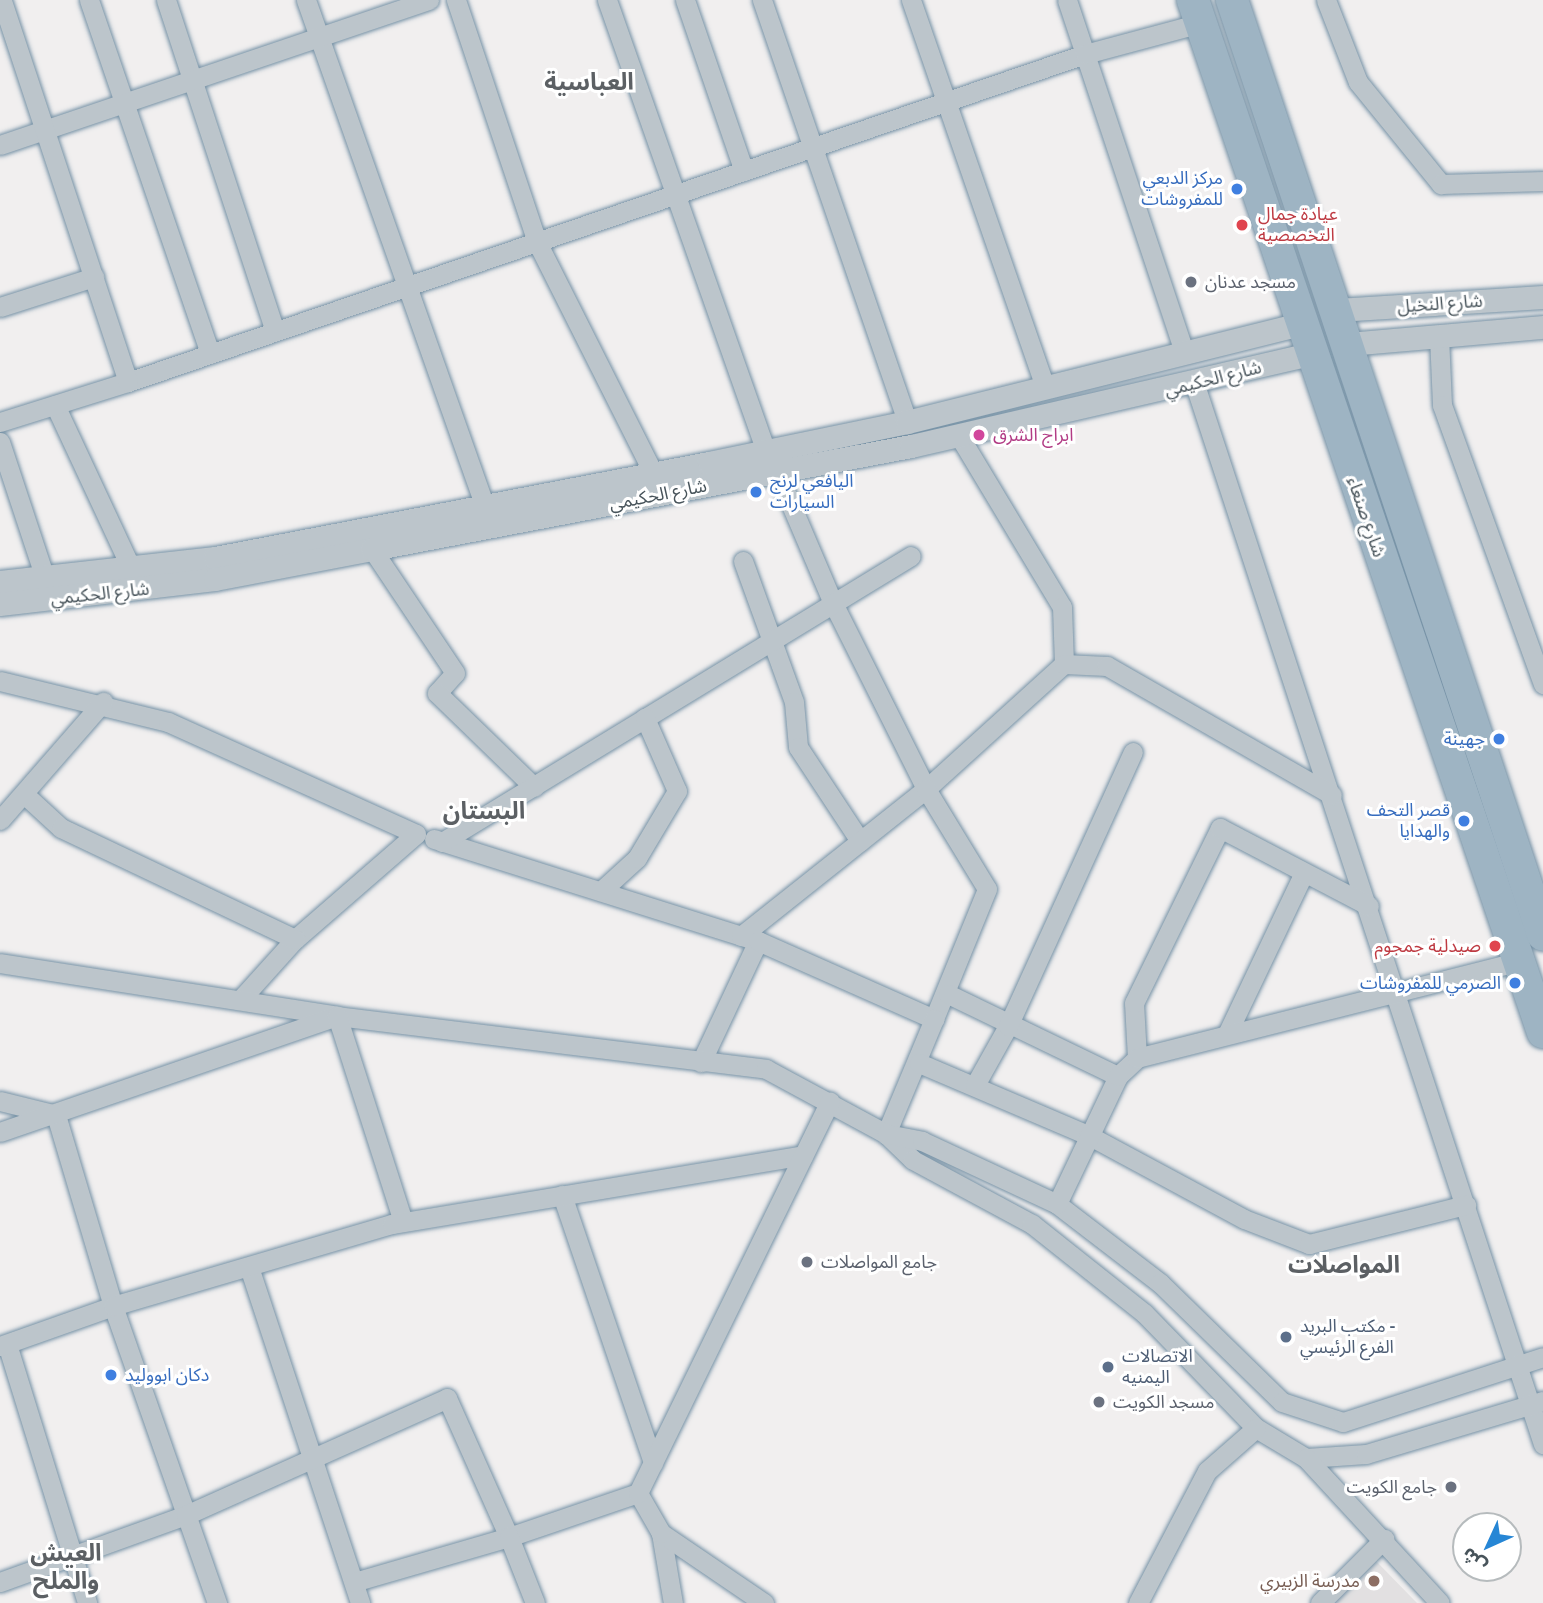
<!DOCTYPE html>
<html>
<head>
<meta charset="utf-8">
<style>
	body { margin:0 }
	#map { position:relative; width:1543px; height:1603px; overflow:hidden; background:#f1efef; font-family:"Archivo Narrow","Noto Sans Arabic",sans-serif }
	div>[style] { position:absolute }
	[style*='--x'] { left:calc(var(--x)*1px); top:calc(var(--y)*1px); width:calc(var(--w)*1px); rotate:calc(var(--a)*1deg) }
	.education>* { inset:0; background:#e2e0e1 }
	.roads { filter:drop-shadow(0 0 2px #7692a6) drop-shadow(0 0 2px #7692a6) }
	.minor>* { height:19px; margin:-9.5px; padding:0 9.5px; transform-origin:9.5px; border-radius:9.5px; background:#bcc5cb }
	.tertiary>* { height:23px; margin:-11.5px; padding:0 11.5px; transform-origin:11.5px; border-radius:11.5px; background:#bcc5cb }
	.trunk>* { height:32px; margin:-16px; padding:0 16px; transform-origin:16px; border-radius:16px; background:#9eb4c3 }
	.dots>* { width:19px; height:19px; translate:-50% -50%; box-sizing:border-box; border:4px solid #fff; border-radius:50% }
	span { translate:-50% -50%; white-space:nowrap; text-align:center; line-height:1.15; -webkit-text-stroke:6px #fff; paint-order:stroke }
	.shop-label { font-size:18px; color:#366cbe }
	.right { translate:-100% -50%; text-align:right }
	.left { translate:0 -50%; text-align:left }
	.health-label { font-size:18px; color:#be3a42 }
	.worship-label { font-size:18px; color:#5b616d }
	.street-label { font-size:18px; color:#48545b }
	.hotel-label { font-size:18px; color:#b23c85 }
	.service-label { font-size:18px; color:#4e5e75 }
	.education-label { font-size:18px; color:#785e54 }
	.district-label { font-size:24px; color:#5c6064; font-weight:700 }
	.north { position:absolute; left:1452px; top:1512px; width:70px; height:70px; box-sizing:border-box; background:#fff; border:2px solid #b6bbbd; border-radius:50%; rotate:225deg; font-size:19px; font-weight:700; line-height:28px; text-align:center; color:#48545b }
	.north::after { content:''; display:block; margin:auto; width:24px; height:32px; background:#2686d5; clip-path:polygon(50% 0,100% 100%,50% 72%,0 100%) }
</style>
</head>
<body>
<div id="map">
	<div class="education">
		<div style="clip-path:polygon(1375px 1560px,1417px 1603px,1330px 1603px)"></div>
	</div>
	<div class="roads">
		<div class="minor">
			<div style="--x:89;--y:0;--w:374;--a:71.1"></div>
			<div style="--x:166;--y:0;--w:349;--a:71.8"></div>
			<div style="--x:306;--y:0;--w:535;--a:70.55"></div>
			<div style="--x:456;--y:0;--w:255;--a:71.5"></div>
			<div style="--x:537;--y:242;--w:258;--a:63.3"></div>
			<div style="--x:607;--y:0;--w:478;--a:70.6"></div>
			<div style="--x:685;--y:0;--w:181;--a:71"></div>
			<div style="--x:762;--y:0;--w:446;--a:71"></div>
			<div style="--x:911;--y:0;--w:407;--a:70.9"></div>
			<div style="--x:1067;--y:0;--w:371;--a:71.6"></div>
			<div style="--x:1326;--y:0;--w:88;--a:68.7"></div>
			<div style="--x:1358;--y:82;--w:132;--a:50.9"></div>
			<div style="--x:1441;--y:184;--w:102;--a:-1.7"></div>
			<div style="--x:0;--y:145;--w:453;--a:-18.7"></div>
			<div style="--x:0;--y:307;--w:99;--a:-17.7"></div>
			<div style="--x:1439;--y:336;--w:69;--a:87.5"></div>
			<div style="--x:1442;--y:405;--w:297;--a:70.1"></div>
			<div style="--x:128;--y:382;--w:1012;--a:-18.92"></div>
			<div style="--x:1085;--y:54;--w:120;--a:-15"></div>
			<div style="--x:1195;--y:385;--w:1115;--a:71.81"></div>
			<div style="--x:55;--y:405;--w:182;--a:65"></div>
			<div style="--x:0;--y:422;--w:134;--a:-17.4"></div>
			<div style="--x:128;--y:382;--w:402;--a:-108.3"></div>
			<div style="--x:958;--y:434;--w:202;--a:59"></div>
			<div style="--x:1062;--y:607;--w:57;--a:88"></div>
			<div style="--x:0;--y:442;--w:143;--a:71.7"></div>
			<div style="--x:777;--y:472;--w:142;--a:66.9"></div>
			<div style="--x:833;--y:603;--w:208;--a:63.4"></div>
			<div style="--x:926;--y:789;--w:186;--a:-42.2"></div>
			<div style="--x:1064;--y:664;--w:43;--a:2.7"></div>
			<div style="--x:1107;--y:666;--w:259;--a:29.8"></div>
			<div style="--x:372;--y:549;--w:149;--a:56.2"></div>
			<div style="--x:455;--y:673;--w:27;--a:132"></div>
			<div style="--x:437;--y:693;--w:135;--a:44.1"></div>
			<div style="--x:743;--y:561;--w:150;--a:70.1"></div>
			<div style="--x:794;--y:702;--w:45;--a:84.9"></div>
			<div style="--x:798;--y:747;--w:113;--a:56.6"></div>
			<div style="--x:0;--y:681;--w:173;--a:13.7"></div>
			<div style="--x:168;--y:722;--w:272;--a:24.3"></div>
			<div style="--x:416;--y:834;--w:160;--a:139"></div>
			<div style="--x:295;--y:939;--w:82;--a:132"></div>
			<div style="--x:24;--y:794;--w:50;--a:42.6"></div>
			<div style="--x:61;--y:828;--w:259;--a:25.4"></div>
			<div style="--x:0;--y:820;--w:157;--a:-48.9"></div>
			<div style="--x:434;--y:839;--w:340;--a:17.5"></div>
			<div style="--x:758;--y:941;--w:134;--a:115.2"></div>
			<div style="--x:442;--y:842;--w:549;--a:-31.38"></div>
			<div style="--x:601;--y:891;--w:49;--a:-42.5"></div>
			<div style="--x:637;--y:858;--w:78;--a:-59.2"></div>
			<div style="--x:677;--y:791;--w:80;--a:-113.7"></div>
			<div style="--x:741;--y:936;--w:236;--a:-38.5"></div>
			<div style="--x:926;--y:789;--w:117;--a:58.6"></div>
			<div style="--x:987;--y:889;--w:140;--a:112.2"></div>
			<div style="--x:758;--y:941;--w:193;--a:23.9"></div>
			<div style="--x:934;--y:1019;--w:125;--a:112.7"></div>
			<div style="--x:0;--y:963;--w:341;--a:8.9"></div>
			<div style="--x:337;--y:1016;--w:432;--a:7"></div>
			<div style="--x:766;--y:1069;--w:136;--a:28.4"></div>
			<div style="--x:886;--y:1134;--w:37;--a:44"></div>
			<div style="--x:913;--y:1160;--w:135;--a:28.3"></div>
			<div style="--x:1032;--y:1224;--w:143;--a:38.5"></div>
			<div style="--x:1144;--y:1313;--w:161;--a:45.8"></div>
			<div style="--x:1256;--y:1428;--w:58;--a:31"></div>
			<div style="--x:1306;--y:1458;--w:60;--a:-3.8"></div>
			<div style="--x:1366;--y:1454;--w:185;--a:-16.7"></div>
			<div style="--x:948;--y:994;--w:189;--a:25.8"></div>
			<div style="--x:1227;--y:1034;--w:176;--a:-64.5"></div>
			<div style="--x:1137;--y:1058;--w:55;--a:-93.1"></div>
			<div style="--x:1134;--y:1003;--w:195;--a:-63.8"></div>
			<div style="--x:1220;--y:828;--w:168;--a:27.6"></div>
			<div style="--x:919;--y:1063;--w:184;--a:23.1"></div>
			<div style="--x:1088;--y:1135;--w:177;--a:28.3"></div>
			<div style="--x:1244;--y:1219;--w:70;--a:21"></div>
			<div style="--x:1309;--y:1244;--w:162;--a:-14"></div>
			<div style="--x:975;--y:1085;--w:68;--a:-60.8"></div>
			<div style="--x:1008;--y:1026;--w:301;--a:-65.5"></div>
			<div style="--x:0;--y:1101;--w:55;--a:13.8"></div>
			<div style="--x:56;--y:1115;--w:199;--a:73.4"></div>
			<div style="--x:113;--y:1306;--w:315;--a:70.7"></div>
			<div style="--x:0;--y:1132;--w:356;--a:-19"></div>
			<div style="--x:337;--y:1016;--w:216;--a:72.2"></div>
			<div style="--x:887;--y:1134;--w:36;--a:11"></div>
			<div style="--x:922;--y:1141;--w:149;--a:25"></div>
			<div style="--x:1057;--y:1204;--w:130;--a:37.5"></div>
			<div style="--x:1160;--y:1283;--w:170;--a:44.3"></div>
			<div style="--x:1282;--y:1402;--w:64;--a:18.2"></div>
			<div style="--x:1343;--y:1422;--w:210;--a:-18"></div>
			<div style="--x:562;--y:1195;--w:283;--a:71.2"></div>
			<div style="--x:1057;--y:1204;--w:142;--a:-64.5"></div>
			<div style="--x:1118;--y:1076;--w:26;--a:-43"></div>
			<div style="--x:1137;--y:1058;--w:395;--a:-14.2"></div>
			<div style="--x:249;--y:1267;--w:354;--a:71.7"></div>
			<div style="--x:7;--y:1344;--w:271;--a:72.8"></div>
			<div style="--x:0;--y:1346;--w:120;--a:-19.5"></div>
			<div style="--x:113;--y:1306;--w:291;--a:-16.4"></div>
			<div style="--x:392;--y:1224;--w:417;--a:-9.5"></div>
			<div style="--x:1306;--y:1458;--w:197;--a:47.3"></div>
			<div style="--x:661;--y:1533;--w:71;--a:80.3"></div>
			<div style="--x:0;--y:1582;--w:198;--a:-19.8"></div>
			<div style="--x:186;--y:1515;--w:286;--a:-24.1"></div>
			<div style="--x:447;--y:1398;--w:152;--a:66"></div>
			<div style="--x:509;--y:1537;--w:136;--a:-18.8"></div>
			<div style="--x:354;--y:1582;--w:161;--a:-16.2"></div>
			<div style="--x:509;--y:1537;--w:71;--a:68.5"></div>
			<div style="--x:764;--y:1603;--w:125;--a:-145.8"></div>
			<div style="--x:661;--y:1533;--w:46;--a:-119.9"></div>
			<div style="--x:638;--y:1493;--w:436;--a:-63.9"></div>
			<div style="--x:1138;--y:1603;--w:149;--a:-62.4"></div>
			<div style="--x:1207;--y:1471;--w:65;--a:-41.3"></div>
			<div style="--x:1320;--y:1603;--w:91;--a:-45"></div>
		</div>
		<div class="tertiary">
			<div style="--x:1337;--y:310;--w:206;--a:-3.6"></div>
			<div style="--x:1348;--y:344;--w:196;--a:-5"></div>
			<div style="--x:0;--y:582;--w:216;--a:-6.4"></div>
			<div style="--x:215;--y:558;--w:503;--a:-10.89"></div>
			<div style="--x:709;--y:463;--w:202;--a:-11.7"></div>
			<div style="--x:907;--y:422;--w:404;--a:-14"></div>
			<div style="--x:0;--y:604;--w:216;--a:-6.6"></div>
			<div style="--x:215;--y:579;--w:160;--a:-10.8"></div>
			<div style="--x:372;--y:549;--w:549;--a:-10.82"></div>
			<div style="--x:911;--y:446;--w:410;--a:-13"></div>
		</div>
		<div class="trunk">
			<div style="--x:1193;--y:0;--w:1090;--a:71.27"></div>
			<div style="--x:1232;--y:0;--w:985;--a:71.6"></div>
		</div>
	</div>
	<div class="dots">
		<div style="left:1237px;top:189px;background:#3f7fe0"></div>
		<div style="left:1242px;top:225px;background:#e0444e"></div>
		<div style="left:1191px;top:282px;background:#6b7280"></div>
		<div style="left:979px;top:435px;background:#d1479c"></div>
		<div style="left:756px;top:492px;background:#3f7fe0"></div>
		<div style="left:1499px;top:739px;background:#3f7fe0"></div>
		<div style="left:1464px;top:821px;background:#3f7fe0"></div>
		<div style="left:1495px;top:946px;background:#e0444e"></div>
		<div style="left:1515px;top:983px;background:#3f7fe0"></div>
		<div style="left:807px;top:1262px;background:#6b7280"></div>
		<div style="left:1286px;top:1337px;background:#5c6f8a"></div>
		<div style="left:1108px;top:1367px;background:#5c6f8a"></div>
		<div style="left:111px;top:1375px;background:#3f7fe0"></div>
		<div style="left:1099px;top:1402px;background:#6b7280"></div>
		<div style="left:1451px;top:1487px;background:#6b7280"></div>
		<div style="left:1374px;top:1581px;background:#8d6e63"></div>
	</div>
	<div class="shop-label">
		<span class="right" style="left:1223px;top:189px">مركز الدبعي<br>للمفروشات</span>
		<span class="left" style="left:770px;top:492px">اليافعي لرنج<br>السيارات</span>
		<span class="right" style="left:1485px;top:739px">جهينة</span>
		<span class="right" style="left:1450px;top:821px">قصر التحف<br>والهدايا</span>
		<span class="right" style="left:1501px;top:983px">الصرمي للمفروشات</span>
		<span class="left" style="left:125px;top:1375px">دكان ابووليد</span>
	</div>
	<div class="health-label">
		<span class="left" style="left:1258px;top:225px">عيادة جمال<br>التخصصية</span>
		<span class="right" style="left:1481px;top:946px">صيدلية جمجوم</span>
	</div>
	<div class="worship-label">
		<span class="left" style="left:1205px;top:282px">مسجد عدنان</span>
		<span class="left" style="left:821px;top:1262px">جامع المواصلات</span>
		<span class="left" style="left:1113px;top:1402px">مسجد الكويت</span>
		<span class="right" style="left:1437px;top:1487px">جامع الكويت</span>
	</div>
	<div class="street-label">
		<span style="left:1440px;top:304px;rotate:-4deg">شارع النخيل</span>
		<span style="left:1213px;top:379px;rotate:-14deg">شارع الحكيمي</span>
		<span style="left:658px;top:495px;rotate:-11deg">شارع الحكيمي</span>
		<span style="left:1366px;top:517px;rotate:71deg">شارع صنعاء</span>
		<span style="left:100px;top:594px;rotate:-6deg">شارع الحكيمي</span>
	</div>
	<div class="hotel-label">
		<span class="left" style="left:993px;top:435px">ابراج الشرق</span>
	</div>
	<div class="service-label">
		<span class="left" style="left:1300px;top:1337px">مكتب البريد -<br>الفرع الرئيسي</span>
		<span class="left" style="left:1122px;top:1367px">الاتصالات<br>اليمنيه</span>
	</div>
	<div class="education-label">
		<span class="right" style="left:1360px;top:1581px">مدرسة الزبيري</span>
	</div>
	<div class="district-label">
		<span style="left:589px;top:82px">العباسية</span>
		<span style="left:484px;top:811px">البستان</span>
		<span style="left:1344px;top:1265px">المواصلات</span>
		<span style="left:66px;top:1567px">العيش<br>والملح</span>
	</div>
	<div class="north">ش</div>
</div>
</body>
</html>
